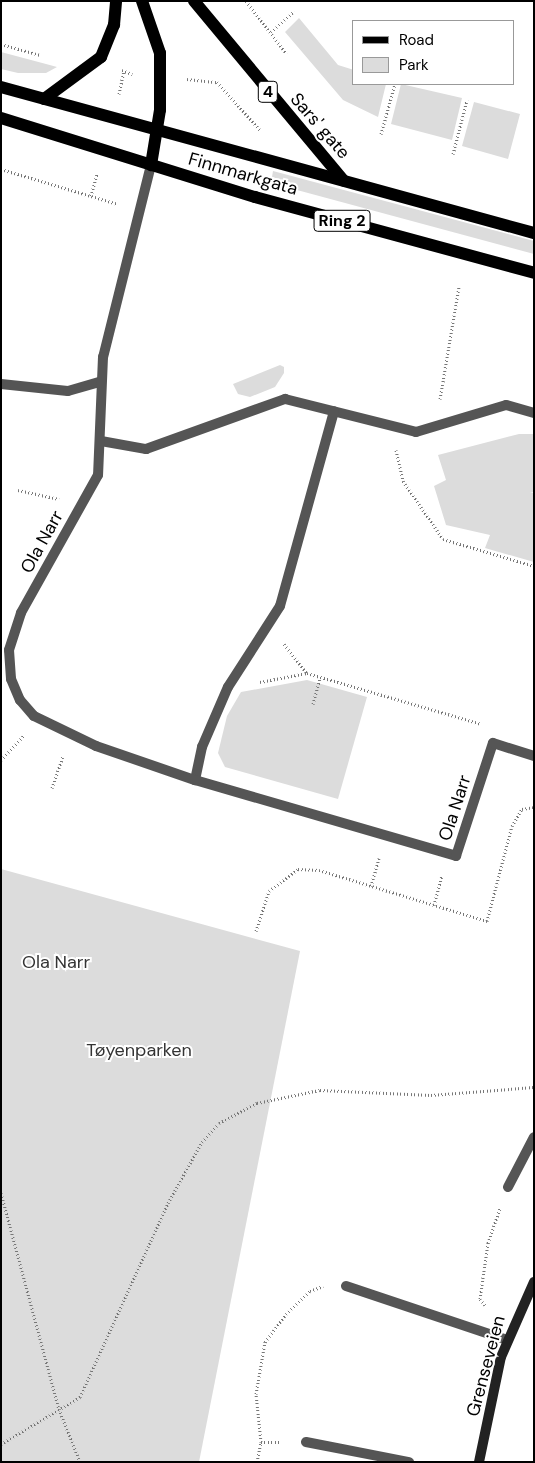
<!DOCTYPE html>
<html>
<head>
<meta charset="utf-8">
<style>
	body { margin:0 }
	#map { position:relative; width:535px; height:1463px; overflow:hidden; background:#fff; font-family:"DM Sans",sans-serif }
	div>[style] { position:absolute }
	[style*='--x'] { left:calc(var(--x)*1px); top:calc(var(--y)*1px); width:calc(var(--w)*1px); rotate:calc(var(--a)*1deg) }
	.green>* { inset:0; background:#dcdcdc }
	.path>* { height:3px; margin-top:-1.5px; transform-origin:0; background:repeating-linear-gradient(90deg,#777 0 1px,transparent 0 3.5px) }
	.lane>* { height:10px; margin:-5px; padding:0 5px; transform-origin:5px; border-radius:5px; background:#555 }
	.street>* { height:10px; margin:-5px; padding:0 5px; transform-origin:5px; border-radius:5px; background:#555 }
	.secondary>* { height:10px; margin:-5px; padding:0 5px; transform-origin:5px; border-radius:5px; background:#222 }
	.primary>* { height:12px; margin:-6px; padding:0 6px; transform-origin:6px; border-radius:6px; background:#000 }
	span { translate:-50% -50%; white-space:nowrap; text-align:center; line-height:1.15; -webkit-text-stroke:4px #fff; paint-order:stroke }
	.shield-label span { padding:1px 4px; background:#fff; border:1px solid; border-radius:4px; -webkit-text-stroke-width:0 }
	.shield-label { font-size:16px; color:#000; font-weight:700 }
	.street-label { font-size:18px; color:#000 }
	.park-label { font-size:18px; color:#333 }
	.frame { position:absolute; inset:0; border:2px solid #000; pointer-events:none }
	.legend { position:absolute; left:352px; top:20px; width:162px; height:65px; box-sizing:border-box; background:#fff; border:1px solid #999; margin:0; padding:6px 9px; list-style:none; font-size:15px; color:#000 }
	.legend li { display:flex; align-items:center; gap:10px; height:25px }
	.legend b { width:25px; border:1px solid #999 }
</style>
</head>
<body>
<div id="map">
	<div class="green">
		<div style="clip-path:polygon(299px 18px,338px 65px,354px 70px,354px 84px,386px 84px,378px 117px,343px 100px,285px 32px)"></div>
		<div style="clip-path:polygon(1px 52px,46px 64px,57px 67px,46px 73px,18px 73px,1px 69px)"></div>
		<div style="clip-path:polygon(401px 84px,462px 98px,452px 140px,391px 124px)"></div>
		<div style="clip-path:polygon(474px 102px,520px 114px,508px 159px,462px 146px)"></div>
		<div style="clip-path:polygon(273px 171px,534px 241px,534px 254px,271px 183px)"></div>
		<div style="clip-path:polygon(280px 365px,284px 367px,284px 373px,275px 387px,250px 397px,238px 394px,233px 384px)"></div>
		<div style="clip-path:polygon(519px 434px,534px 434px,534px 492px,530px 493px,534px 493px,534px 562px,485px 548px,490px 535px,446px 525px,434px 486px,446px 480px,438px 455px)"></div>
		<div style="clip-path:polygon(307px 680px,367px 697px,338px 799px,225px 767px,218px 753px,227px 716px,241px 692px)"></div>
		<div style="clip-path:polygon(1px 869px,300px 951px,199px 1462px,1px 1462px)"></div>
	</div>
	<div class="path">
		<div style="--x:246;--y:1;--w:66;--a:52.4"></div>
		<div style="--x:271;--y:32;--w:31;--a:-42"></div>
		<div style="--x:1;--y:44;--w:41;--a:15.8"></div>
		<div style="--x:122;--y:70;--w:11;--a:22"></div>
		<div style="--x:187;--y:79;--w:30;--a:6"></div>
		<div style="--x:217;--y:82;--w:66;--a:48.1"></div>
		<div style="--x:119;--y:94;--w:24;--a:-78"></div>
		<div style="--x:381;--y:134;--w:52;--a:-74.4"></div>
		<div style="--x:453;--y:154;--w:56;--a:-75.5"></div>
		<div style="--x:1;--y:169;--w:122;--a:16.7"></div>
		<div style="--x:91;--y:196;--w:23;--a:-75"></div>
		<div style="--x:440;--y:399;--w:114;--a:-80.4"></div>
		<div style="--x:396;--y:450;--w:32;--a:77"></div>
		<div style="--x:403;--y:481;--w:70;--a:55.4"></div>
		<div style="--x:443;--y:539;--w:95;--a:16.5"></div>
		<div style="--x:18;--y:490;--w:42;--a:12.4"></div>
		<div style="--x:284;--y:644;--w:37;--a:52"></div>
		<div style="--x:307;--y:673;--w:181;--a:16.3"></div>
		<div style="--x:260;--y:682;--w:48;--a:-10.8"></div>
		<div style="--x:313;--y:704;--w:27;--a:-75"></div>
		<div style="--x:1;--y:760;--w:33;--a:-47"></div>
		<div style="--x:52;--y:788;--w:34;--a:-71"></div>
		<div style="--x:371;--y:886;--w:29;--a:-74"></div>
		<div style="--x:434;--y:905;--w:31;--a:-75"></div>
		<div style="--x:256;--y:931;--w:42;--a:-72"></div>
		<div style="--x:269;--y:891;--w:36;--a:-37"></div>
		<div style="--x:298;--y:869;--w:21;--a:3"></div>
		<div style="--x:319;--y:870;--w:176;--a:16.9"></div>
		<div style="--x:487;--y:921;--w:98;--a:-75.3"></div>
		<div style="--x:512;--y:826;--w:20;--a:-60"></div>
		<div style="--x:522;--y:809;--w:12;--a:-9"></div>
		<div style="--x:1;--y:1193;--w:224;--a:75"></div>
		<div style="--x:59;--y:1409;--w:57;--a:68.4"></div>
		<div style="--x:485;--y:1305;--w:8;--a:-130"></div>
		<div style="--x:480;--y:1299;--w:57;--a:-81.9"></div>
		<div style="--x:488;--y:1243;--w:37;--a:-71"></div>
		<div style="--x:261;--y:1442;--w:21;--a:0"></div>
		<div style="--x:1;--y:1444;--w:92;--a:-30.7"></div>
		<div style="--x:80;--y:1397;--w:213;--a:-65.6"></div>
		<div style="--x:168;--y:1203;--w:70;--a:-60.9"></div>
		<div style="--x:202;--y:1142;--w:25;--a:-48"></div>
		<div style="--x:219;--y:1123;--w:43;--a:-27.8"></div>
		<div style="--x:257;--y:1103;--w:64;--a:-11.7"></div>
		<div style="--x:320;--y:1090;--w:111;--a:2.6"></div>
		<div style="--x:431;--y:1095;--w:103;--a:-4.4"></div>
		<div style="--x:257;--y:1462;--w:20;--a:-79"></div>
		<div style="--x:261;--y:1442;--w:48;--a:-95.9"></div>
		<div style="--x:256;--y:1394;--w:53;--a:-80.2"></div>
		<div style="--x:265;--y:1342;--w:35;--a:-53"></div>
		<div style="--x:286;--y:1314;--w:33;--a:-44"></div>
		<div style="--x:310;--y:1291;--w:14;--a:-21"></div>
	</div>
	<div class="lane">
		<div style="--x:1;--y:384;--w:67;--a:6"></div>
		<div style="--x:68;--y:391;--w:32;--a:-16"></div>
		<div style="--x:101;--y:441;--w:46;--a:10.1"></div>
		<div style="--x:146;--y:449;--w:148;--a:-19.8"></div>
		<div style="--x:285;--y:399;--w:135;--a:14.1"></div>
		<div style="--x:416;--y:432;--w:94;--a:-16.7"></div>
		<div style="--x:506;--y:405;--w:29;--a:16"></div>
		<div style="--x:195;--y:780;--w:34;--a:-78"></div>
		<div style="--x:202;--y:747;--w:65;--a:-66.6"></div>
		<div style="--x:228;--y:687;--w:96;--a:-57.3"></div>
		<div style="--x:280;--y:606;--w:202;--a:-74.5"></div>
		<div style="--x:346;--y:1286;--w:170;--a:18.5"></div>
		<div style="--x:306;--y:1442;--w:105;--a:11"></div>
	</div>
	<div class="street">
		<div style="--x:151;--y:165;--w:198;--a:104"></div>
		<div style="--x:103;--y:357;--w:118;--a:92.4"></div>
		<div style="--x:98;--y:475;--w:158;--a:119.2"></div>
		<div style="--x:21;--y:613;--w:39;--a:108"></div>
		<div style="--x:9;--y:650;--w:29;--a:86"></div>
		<div style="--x:11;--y:679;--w:23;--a:67"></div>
		<div style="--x:20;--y:700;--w:21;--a:49"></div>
		<div style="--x:34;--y:716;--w:69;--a:25.8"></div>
		<div style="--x:96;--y:746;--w:105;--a:19"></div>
		<div style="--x:195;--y:780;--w:272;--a:16.2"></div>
		<div style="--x:456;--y:856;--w:119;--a:-71.9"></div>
		<div style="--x:493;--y:743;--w:43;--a:17.6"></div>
		<div style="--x:508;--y:1187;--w:56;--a:-62.5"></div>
	</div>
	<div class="secondary">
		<div style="--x:479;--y:1462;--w:107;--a:-78.2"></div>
		<div style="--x:501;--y:1357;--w:82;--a:-66.3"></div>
	</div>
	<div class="primary">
		<div style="--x:142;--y:1;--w:55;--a:70.9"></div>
		<div style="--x:160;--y:53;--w:57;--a:90"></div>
		<div style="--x:160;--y:110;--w:56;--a:99.3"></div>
		<div style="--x:194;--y:1;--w:234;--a:50.2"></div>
		<div style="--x:1;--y:87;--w:553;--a:15.32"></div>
		<div style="--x:44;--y:99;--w:71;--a:-36.4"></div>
		<div style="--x:101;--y:57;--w:35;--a:-68"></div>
		<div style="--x:114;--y:25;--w:24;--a:-85"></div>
		<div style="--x:1;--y:118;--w:266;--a:17.3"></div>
		<div style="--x:255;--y:197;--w:289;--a:15.2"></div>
	</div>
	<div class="shield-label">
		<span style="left:268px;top:92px">4</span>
		<span style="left:342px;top:221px">Ring 2</span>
	</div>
	<div class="street-label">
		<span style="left:320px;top:126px;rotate:49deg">Sars' gate</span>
		<span style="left:243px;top:174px;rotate:16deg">Finnmarkgata</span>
		<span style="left:42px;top:542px;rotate:-61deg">Ola Narr</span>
		<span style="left:455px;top:808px;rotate:-72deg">Ola Narr</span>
		<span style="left:486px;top:1366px;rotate:-75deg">Grenseveien</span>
	</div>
	<div class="park-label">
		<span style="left:56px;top:962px">Ola Narr</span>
		<span style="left:139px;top:1050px">Tøyenparken</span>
	</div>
	<div class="frame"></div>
	<ul class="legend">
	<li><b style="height:6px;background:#000"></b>Road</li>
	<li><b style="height:14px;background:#dcdcdc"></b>Park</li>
	</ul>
</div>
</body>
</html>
